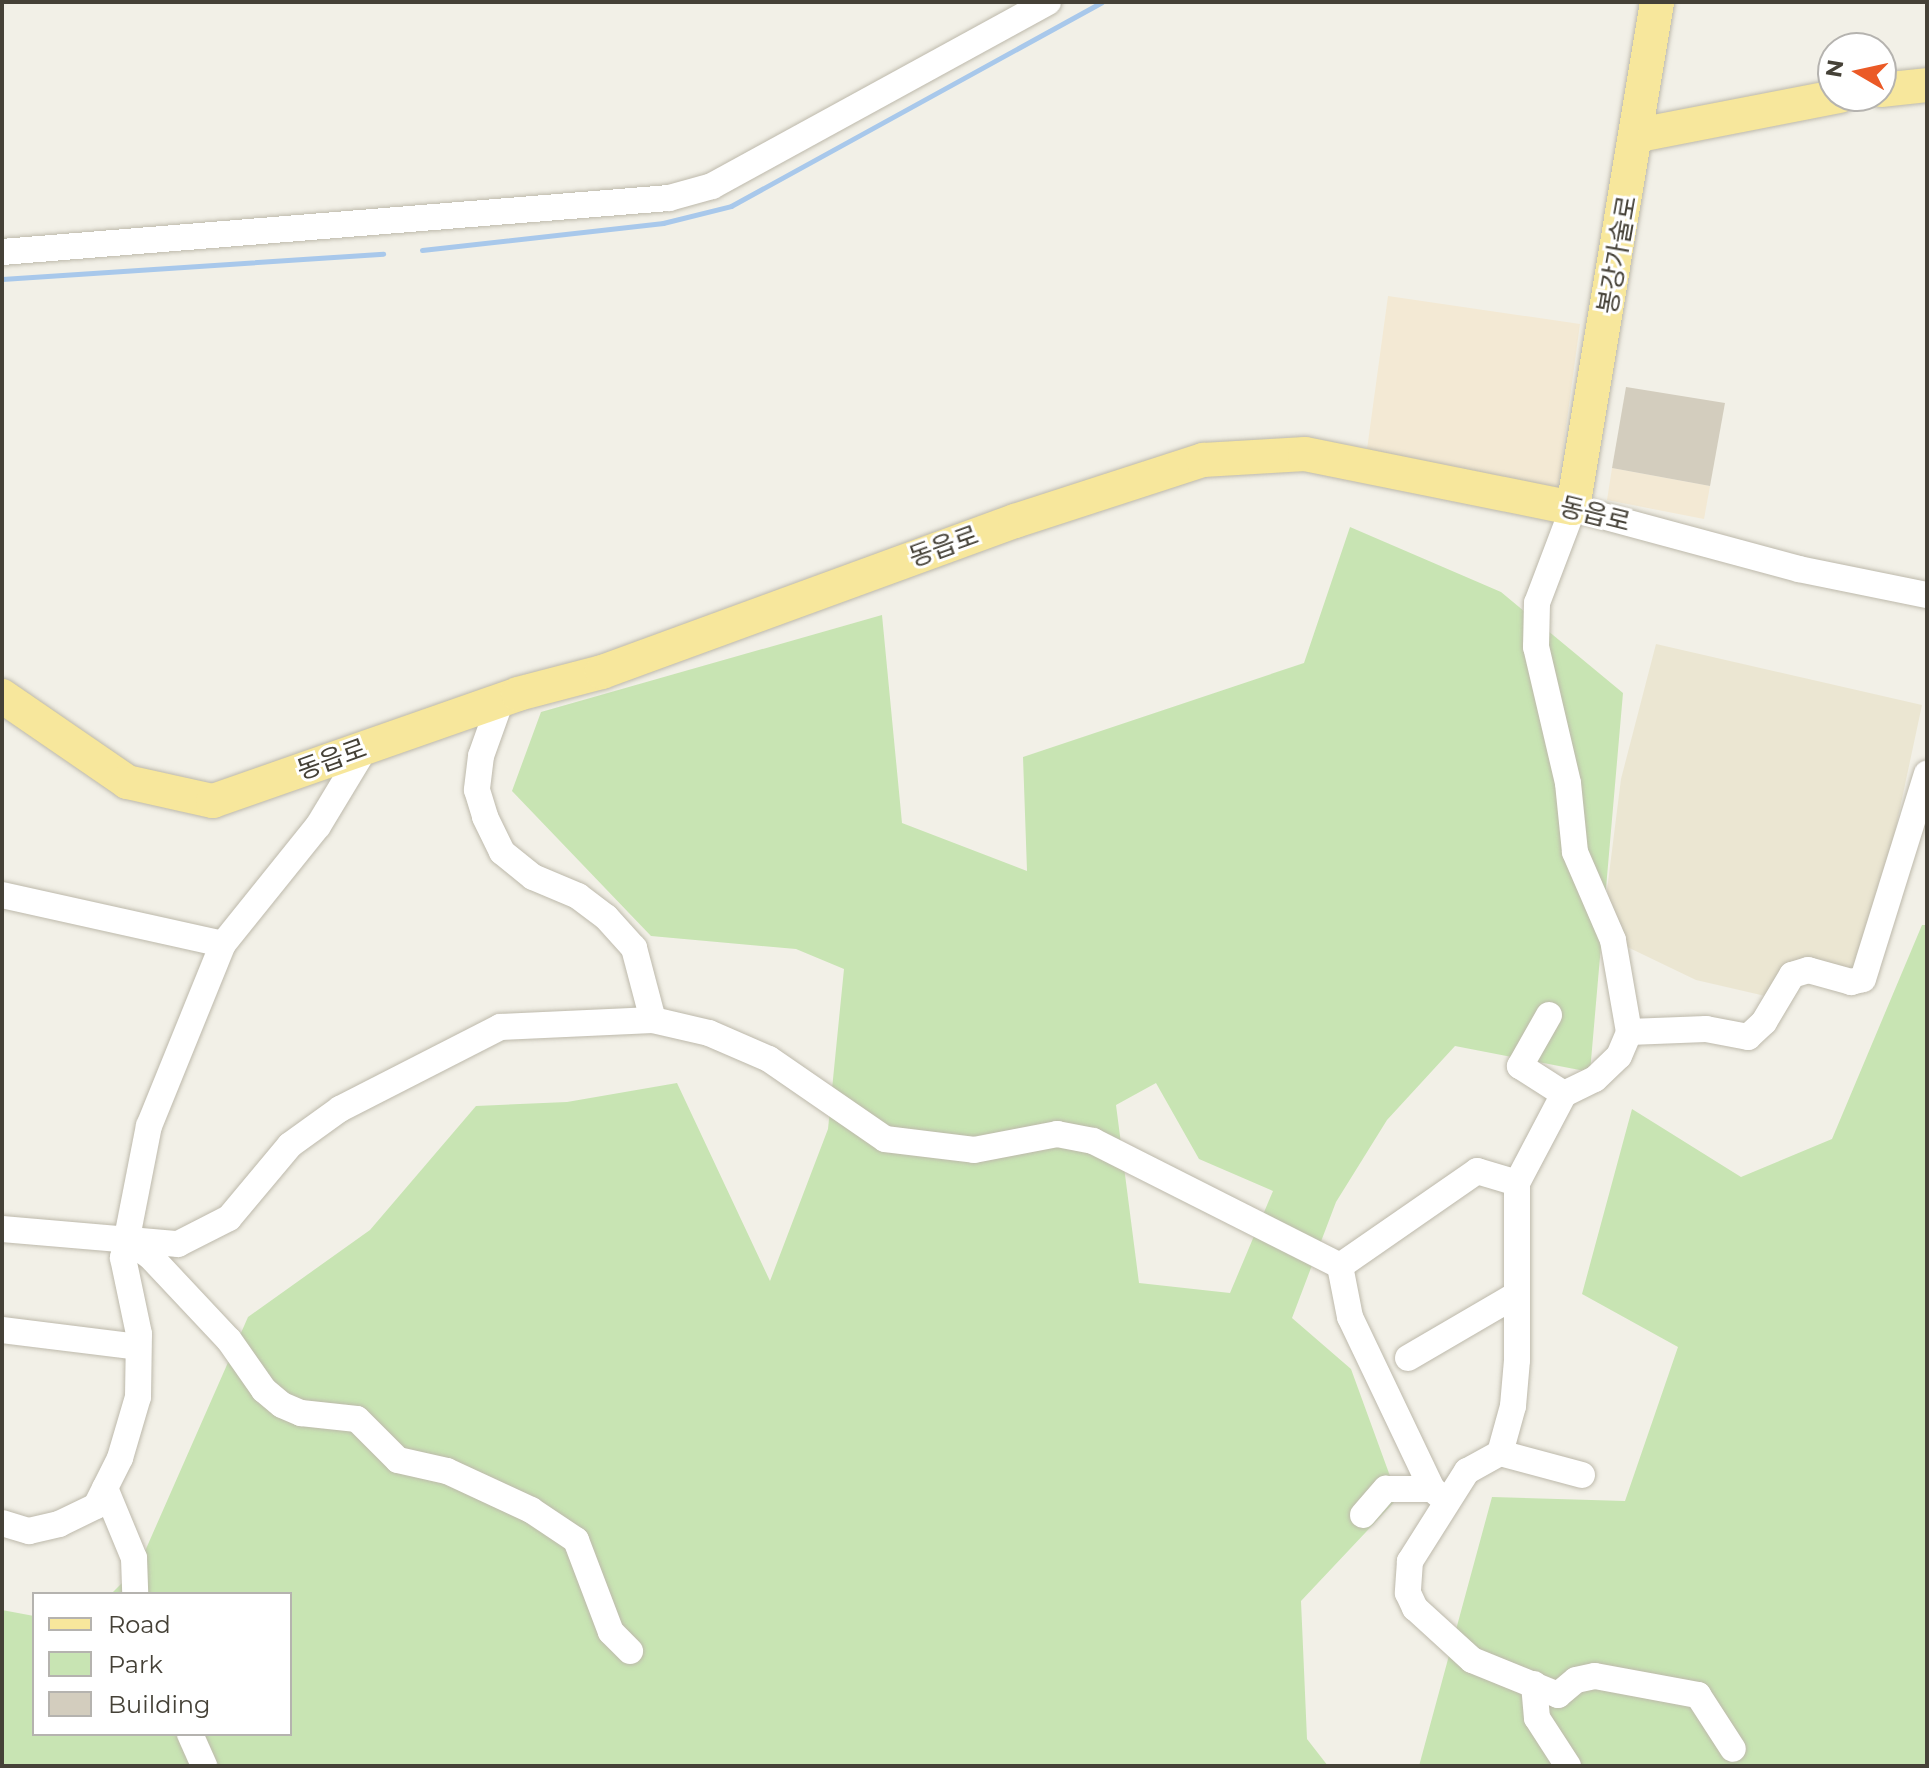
<!DOCTYPE html>
<html>
<head>
<meta charset="utf-8">
<style>
	body { margin:0 }
	#map { position:relative; width:1929px; height:1768px; overflow:hidden; background:#f2f0e7; font-family:Montserrat,"Noto Sans KR",sans-serif }
	div>[style] { position:absolute }
	[style*='--x'] { left:calc(var(--x)*1px); top:calc(var(--y)*1px); width:calc(var(--w)*1px); rotate:calc(var(--a)*1deg) }
	.commercial>* { inset:0; background:#f3e9d4 }
	.education>* { inset:0; background:#ebe6d2 }
	.green>* { inset:0; background:#c8e4b3 }
	.stream>* { height:5px; margin:-2.5px; padding:0 2.5px; transform-origin:2.5px; border-radius:2.5px; background:#a8c8eb }
	.building>* { inset:0; background:#d3cdbe }
	.roads { filter:drop-shadow(0 0 2px #bdb9ab) drop-shadow(0 0 2px #bdb9ab) }
	.minor>* { height:26px; margin:-13px; padding:0 13px; transform-origin:13px; border-radius:13px; background:#fff }
	.major>* { height:34px; margin:-17px; padding:0 17px; transform-origin:17px; border-radius:17px; background:#f7e79c }
	span { translate:-50% -50%; white-space:nowrap; text-align:center; line-height:1.15; -webkit-text-stroke:6px #fff; paint-order:stroke }
	.street-label { font-size:26px; color:#454137 }
	.frame { position:absolute; inset:0; border:4px solid #454137; pointer-events:none }
	.legend { position:absolute; left:32px; top:1592px; width:260px; height:144px; box-sizing:border-box; background:#fff; border:2px solid #b5b3af; margin:0; padding:10px 14px; list-style:none; font-size:24px; color:#454137 }
	.legend li { display:flex; align-items:center; gap:16px; height:40px }
	.legend b { width:40px; border:2px solid #b5b3af }
	.north { position:absolute; left:1817px; top:32px; width:80px; height:80px; box-sizing:border-box; background:#fff; border:2px solid #b5b3af; border-radius:50%; rotate:279deg; font-size:22px; font-weight:700; line-height:32px; text-align:center; color:#454137 }
	.north::after { content:''; display:block; margin:auto; width:28px; height:36px; background:#eb5a26; clip-path:polygon(50% 0,100% 100%,50% 72%,0 100%) }
</style>
</head>
<body>
<div id="map">
	<div class="commercial">
		<div style="clip-path:polygon(1388px 296px,1580px 324px,1557px 494px,1365px 464px)"></div>
		<div style="clip-path:polygon(1612px 468px,1710px 486px,1704px 519px,1607px 500px)"></div>
	</div>
	<div class="education">
		<div style="clip-path:polygon(1656px 644px,1922px 705px,1878px 911px,1855px 976px,1794px 961px,1774px 998px,1696px 980px,1619px 943px,1607px 890px,1621px 779px)"></div>
	</div>
	<div class="green">
		<div style="clip-path:polygon(evenodd,1350px 527px,1501px 592px,1623px 693px,1590px 1072px,1455px 1046px,1387px 1120px,1336px 1202px,1292px 1318px,1351px 1369px,1398px 1498px,1301px 1601px,1307px 1739px,1328px 1766px,2px 1766px,2px 1610px,34px 1616px,34px 1734px,290px 1734px,290px 1594px,111px 1594px,138px 1567px,248px 1317px,370px 1230px,476px 1106px,567px 1102px,677px 1083px,770px 1281px,828px 1129px,844px 969px,796px 949px,651px 936px,512px 791px,541px 712px,882px 615px,902px 823px,1027px 871px,1023px 757px,1304px 663px,1350px 527px,1156px 1083px,1199px 1159px,1273px 1191px,1230px 1293px,1139px 1283px,1116px 1105px,1156px 1083px)"></div>
		<div style="clip-path:polygon(1922px 925px,1927px 925px,1927px 1766px,1419px 1766px,1492px 1497px,1625px 1501px,1678px 1347px,1582px 1294px,1632px 1109px,1741px 1177px,1832px 1139px)"></div>
	</div>
	<div class="stream">
		<div style="--x:422;--y:250;--w:243;--a:-6.4"></div>
		<div style="--x:663;--y:223;--w:70;--a:-14"></div>
		<div style="--x:731;--y:206;--w:423;--a:-28.8"></div>
		<div style="--x:2;--y:279;--w:382;--a:-3.8"></div>
	</div>
	<div class="building">
		<div style="clip-path:polygon(1626px 387px,1725px 403px,1710px 486px,1612px 468px)"></div>
	</div>
	<div class="roads">
		<div class="minor">
			<div style="--x:2;--y:252;--w:669;--a:-4.63"></div>
			<div style="--x:669;--y:198;--w:45;--a:-15.6"></div>
			<div style="--x:712;--y:186;--w:383;--a:-28.7"></div>
			<div style="--x:501;--y:700;--w:59;--a:109.7"></div>
			<div style="--x:481;--y:756;--w:34;--a:97"></div>
			<div style="--x:477;--y:790;--w:28;--a:73"></div>
			<div style="--x:485;--y:817;--w:39;--a:64"></div>
			<div style="--x:502;--y:852;--w:40;--a:39"></div>
			<div style="--x:533;--y:877;--w:49;--a:22.9"></div>
			<div style="--x:578;--y:896;--w:35;--a:37"></div>
			<div style="--x:606;--y:917;--w:42;--a:47.9"></div>
			<div style="--x:634;--y:948;--w:74;--a:75.2"></div>
			<div style="--x:2;--y:895;--w:226;--a:12.5"></div>
			<div style="--x:1549;--y:1015;--w:59;--a:119.6"></div>
			<div style="--x:1520;--y:1066;--w:52;--a:32.5"></div>
			<div style="--x:1629;--y:1032;--w:77;--a:-2.2"></div>
			<div style="--x:1706;--y:1029;--w:43;--a:10.8"></div>
			<div style="--x:1748;--y:1037;--w:22;--a:-43"></div>
			<div style="--x:1764;--y:1022;--w:55;--a:-59.2"></div>
			<div style="--x:1792;--y:975;--w:17;--a:-17"></div>
			<div style="--x:1808;--y:970;--w:45;--a:15.6"></div>
			<div style="--x:1851;--y:982;--w:12;--a:-14"></div>
			<div style="--x:1863;--y:979;--w:215;--a:-72.7"></div>
			<div style="--x:2;--y:1229;--w:177;--a:4.9"></div>
			<div style="--x:178;--y:1244;--w:57;--a:-27"></div>
			<div style="--x:229;--y:1218;--w:95;--a:-50.1"></div>
			<div style="--x:290;--y:1145;--w:62;--a:-35.8"></div>
			<div style="--x:340;--y:1109;--w:180;--a:-27.1"></div>
			<div style="--x:500;--y:1027;--w:153;--a:-2.6"></div>
			<div style="--x:653;--y:1020;--w:57;--a:13.1"></div>
			<div style="--x:709;--y:1033;--w:65;--a:23.4"></div>
			<div style="--x:769;--y:1059;--w:141;--a:34.6"></div>
			<div style="--x:885;--y:1139;--w:90;--a:7"></div>
			<div style="--x:974;--y:1150;--w:85;--a:-10.9"></div>
			<div style="--x:1057;--y:1134;--w:37;--a:11"></div>
			<div style="--x:1093;--y:1141;--w:277;--a:26.8"></div>
			<div style="--x:127;--y:1240;--w:28;--a:35"></div>
			<div style="--x:150;--y:1256;--w:115;--a:46.8"></div>
			<div style="--x:229;--y:1340;--w:61;--a:55"></div>
			<div style="--x:264;--y:1390;--w:23;--a:40"></div>
			<div style="--x:282;--y:1405;--w:21;--a:23"></div>
			<div style="--x:301;--y:1413;--w:56;--a:6.1"></div>
			<div style="--x:357;--y:1419;--w:58;--a:45"></div>
			<div style="--x:398;--y:1460;--w:50;--a:12.7"></div>
			<div style="--x:447;--y:1471;--w:93;--a:24.9"></div>
			<div style="--x:531;--y:1510;--w:54;--a:33.7"></div>
			<div style="--x:576;--y:1540;--w:98;--a:69.2"></div>
			<div style="--x:611;--y:1632;--w:27;--a:45"></div>
			<div style="--x:1340;--y:1266;--w:52;--a:78.9"></div>
			<div style="--x:1350;--y:1317;--w:191;--a:64.5"></div>
			<div style="--x:1432;--y:1489;--w:17;--a:40"></div>
			<div style="--x:1340;--y:1266;--w:167;--a:-34.7"></div>
			<div style="--x:1477;--y:1171;--w:42;--a:16.7"></div>
			<div style="--x:2;--y:1330;--w:137;--a:7.1"></div>
			<div style="--x:1408;--y:1358;--w:125;--a:-30.3"></div>
			<div style="--x:1500;--y:1453;--w:49;--a:-74.5"></div>
			<div style="--x:1513;--y:1406;--w:46;--a:-85"></div>
			<div style="--x:1517;--y:1360;--w:177;--a:-90"></div>
			<div style="--x:1517;--y:1183;--w:101;--a:-62.2"></div>
			<div style="--x:1564;--y:1094;--w:34;--a:-26"></div>
			<div style="--x:1595;--y:1079;--w:33;--a:-44"></div>
			<div style="--x:1619;--y:1056;--w:26;--a:-67"></div>
			<div style="--x:1629;--y:1032;--w:93;--a:-99.9"></div>
			<div style="--x:1613;--y:940;--w:96;--a:-113.4"></div>
			<div style="--x:1575;--y:852;--w:69;--a:-95.8"></div>
			<div style="--x:1568;--y:783;--w:140;--a:-103.2"></div>
			<div style="--x:1536;--y:647;--w:44;--a:-88.7"></div>
			<div style="--x:1537;--y:603;--w:102;--a:-69.2"></div>
			<div style="--x:1573;--y:508;--w:234;--a:15.1"></div>
			<div style="--x:1799;--y:569;--w:131;--a:11.5"></div>
			<div style="--x:1582;--y:1475;--w:85;--a:-165"></div>
			<div style="--x:1500;--y:1453;--w:38;--a:151"></div>
			<div style="--x:1467;--y:1471;--w:107;--a:122.3"></div>
			<div style="--x:1410;--y:1561;--w:32;--a:94"></div>
			<div style="--x:1408;--y:1593;--w:17;--a:65"></div>
			<div style="--x:1415;--y:1608;--w:77;--a:42.4"></div>
			<div style="--x:1472;--y:1660;--w:93;--a:22.1"></div>
			<div style="--x:1558;--y:1695;--w:23;--a:-40"></div>
			<div style="--x:1576;--y:1680;--w:19;--a:-12"></div>
			<div style="--x:1595;--y:1676;--w:105;--a:10.5"></div>
			<div style="--x:1698;--y:1695;--w:64;--a:57.1"></div>
			<div style="--x:105;--y:1488;--w:76;--a:67.5"></div>
			<div style="--x:134;--y:1558;--w:36;--a:88"></div>
			<div style="--x:1363;--y:1515;--w:35;--a:-49"></div>
			<div style="--x:1386;--y:1489;--w:46;--a:0"></div>
			<div style="--x:2;--y:1523;--w:28;--a:17"></div>
			<div style="--x:29;--y:1531;--w:31;--a:-13"></div>
			<div style="--x:59;--y:1524;--w:41;--a:-25.9"></div>
			<div style="--x:96;--y:1506;--w:54;--a:-63.4"></div>
			<div style="--x:120;--y:1458;--w:64;--a:-73.6"></div>
			<div style="--x:138;--y:1397;--w:63;--a:-89.1"></div>
			<div style="--x:139;--y:1334;--w:78;--a:-101.9"></div>
			<div style="--x:123;--y:1258;--w:135;--a:-78.9"></div>
			<div style="--x:149;--y:1126;--w:196;--a:-67.9"></div>
			<div style="--x:223;--y:944;--w:151;--a:-51.2"></div>
			<div style="--x:318;--y:826;--w:91;--a:-58.9"></div>
			<div style="--x:1534;--y:1684;--w:34;--a:85"></div>
			<div style="--x:1537;--y:1718;--w:57;--a:57.1"></div>
			<div style="--x:190;--y:1734;--w:35;--a:66"></div>
		</div>
		<div class="major">
			<div style="--x:1881;--y:90;--w:46;--a:-6.2"></div>
			<div style="--x:1639;--y:135;--w:205;--a:-11"></div>
			<div style="--x:2;--y:696;--w:152;--a:34.5"></div>
			<div style="--x:127;--y:782;--w:88;--a:12.5"></div>
			<div style="--x:213;--y:801;--w:323;--a:-19.3"></div>
			<div style="--x:518;--y:694;--w:87;--a:-14.7"></div>
			<div style="--x:602;--y:672;--w:440;--a:-20.1"></div>
			<div style="--x:1015;--y:521;--w:198;--a:-18"></div>
			<div style="--x:1203;--y:460;--w:102;--a:-3.4"></div>
			<div style="--x:1305;--y:454;--w:273;--a:11.4"></div>
			<div style="--x:1573;--y:508;--w:513;--a:-80.57"></div>
		</div>
	</div>
	<div class="street-label">
		<span style="left:1618px;top:255px;rotate:-80deg">봉강가술로</span>
		<span style="left:1595px;top:515px;rotate:14deg">동읍로</span>
		<span style="left:944px;top:547px;rotate:-20deg">동읍로</span>
		<span style="left:332px;top:760px;rotate:-20deg">동읍로</span>
	</div>
	<div class="frame"></div>
	<ul class="legend">
	<li><b style="height:10px;background:#f7e79c"></b>Road</li>
	<li><b style="height:22px;background:#c8e4b3"></b>Park</li>
	<li><b style="height:22px;background:#d3cdbe"></b>Building</li>
	</ul>
	<div class="north">N</div>
</div>
</body>
</html>
